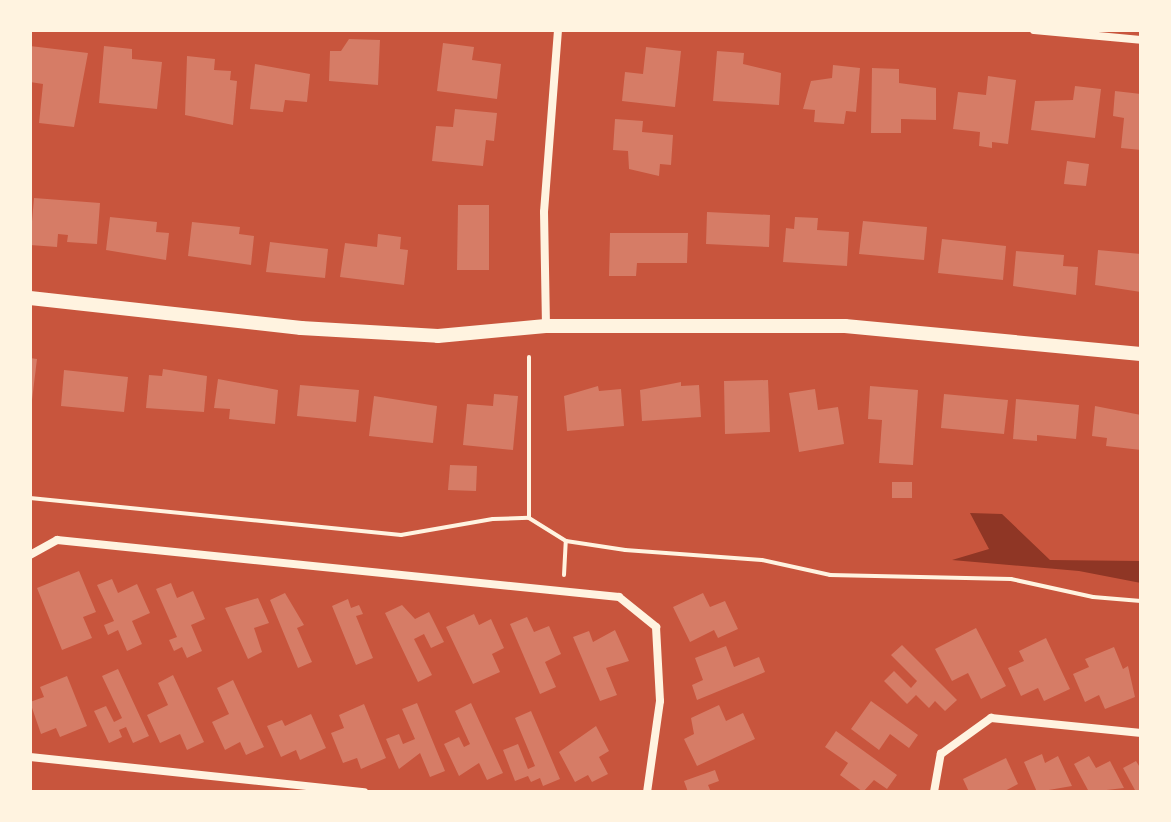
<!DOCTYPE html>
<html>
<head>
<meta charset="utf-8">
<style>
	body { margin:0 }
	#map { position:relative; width:1171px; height:822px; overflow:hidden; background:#c8553d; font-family:Bitter,serif }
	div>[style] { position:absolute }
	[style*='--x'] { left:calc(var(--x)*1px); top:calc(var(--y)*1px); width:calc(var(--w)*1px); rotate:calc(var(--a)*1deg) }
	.water>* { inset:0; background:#8f3625 }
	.building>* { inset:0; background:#d67c66 }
	.path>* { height:4px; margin:-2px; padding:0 2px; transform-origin:2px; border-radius:2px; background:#fff3e0 }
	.minor>* { height:8px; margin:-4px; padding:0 4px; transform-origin:4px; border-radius:4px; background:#fff3e0 }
	.tertiary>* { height:14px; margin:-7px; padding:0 7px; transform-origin:7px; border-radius:7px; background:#fff3e0 }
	span { translate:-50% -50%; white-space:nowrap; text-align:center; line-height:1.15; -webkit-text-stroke:6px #fff3e0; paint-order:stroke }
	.frame { position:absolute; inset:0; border:32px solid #fff3e0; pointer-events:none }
</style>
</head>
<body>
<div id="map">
	<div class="water">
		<div style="clip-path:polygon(970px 513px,1002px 514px,1050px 560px,1141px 561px,1141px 583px,1079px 571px,952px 560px,989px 549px)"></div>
	</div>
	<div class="building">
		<div style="clip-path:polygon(349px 39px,380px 40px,378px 85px,329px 81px,330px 51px,341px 51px)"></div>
		<div style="clip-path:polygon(443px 43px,474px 47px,472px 60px,501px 64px,497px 99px,437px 91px)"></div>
		<div style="clip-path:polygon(30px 46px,88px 53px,74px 127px,39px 123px,43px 84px,30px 82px)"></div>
		<div style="clip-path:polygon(104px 46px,132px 49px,132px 59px,162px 62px,157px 109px,99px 103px)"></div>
		<div style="clip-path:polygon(646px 47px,681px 51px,675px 107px,622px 101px,625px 72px,643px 74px)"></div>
		<div style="clip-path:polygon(717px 51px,744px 53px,743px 64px,781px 73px,779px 105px,713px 101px)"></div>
		<div style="clip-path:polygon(187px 56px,215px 59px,214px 70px,231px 71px,230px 80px,237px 81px,233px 125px,185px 115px)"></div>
		<div style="clip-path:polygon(255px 64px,310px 74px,307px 102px,285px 100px,283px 112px,250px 109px)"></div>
		<div style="clip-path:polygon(833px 65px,860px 68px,856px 112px,846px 111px,844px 124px,814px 122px,815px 110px,803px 109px,811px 81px,832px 78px)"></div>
		<div style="clip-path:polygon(872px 68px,899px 69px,899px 83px,936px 88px,936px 120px,901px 119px,901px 133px,871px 133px)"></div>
		<div style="clip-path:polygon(988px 76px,1016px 80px,1008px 144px,992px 142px,992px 148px,979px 146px,980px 132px,953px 129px,958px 92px,986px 95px)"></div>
		<div style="clip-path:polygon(1075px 86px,1101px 89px,1095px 138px,1031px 130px,1035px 101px,1073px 100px)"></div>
		<div style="clip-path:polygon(1115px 91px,1141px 94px,1141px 150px,1121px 148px,1124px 118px,1113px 116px)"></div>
		<div style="clip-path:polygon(455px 109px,497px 113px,494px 141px,486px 140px,483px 166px,432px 161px,436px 126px,453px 127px)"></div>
		<div style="clip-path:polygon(615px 119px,643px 121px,642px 132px,673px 135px,671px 165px,660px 164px,659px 176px,629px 169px,628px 151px,613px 150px)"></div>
		<div style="clip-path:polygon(1067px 161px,1089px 164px,1086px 186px,1064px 184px)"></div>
		<div style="clip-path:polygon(34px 198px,100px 203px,97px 244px,67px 242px,68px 235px,58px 234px,57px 247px,30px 245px)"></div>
		<div style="clip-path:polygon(458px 205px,489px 205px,489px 270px,457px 270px)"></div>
		<div style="clip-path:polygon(707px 212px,770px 215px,769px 247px,706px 244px)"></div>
		<div style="clip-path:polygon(110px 217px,157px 222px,156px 232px,169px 233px,166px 260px,106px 250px)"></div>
		<div style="clip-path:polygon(795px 217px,818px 218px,817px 230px,849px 232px,847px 266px,783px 262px,786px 228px,794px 229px)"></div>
		<div style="clip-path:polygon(863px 221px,927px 227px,924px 260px,859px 254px)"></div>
		<div style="clip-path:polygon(192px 222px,240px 227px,239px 234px,254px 236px,251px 265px,188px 256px)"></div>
		<div style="clip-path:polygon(610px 233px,688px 233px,687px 263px,637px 263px,636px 276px,609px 276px)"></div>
		<div style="clip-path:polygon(378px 234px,401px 237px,400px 249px,408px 250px,404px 285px,340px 277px,345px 243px,377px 247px)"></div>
		<div style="clip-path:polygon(942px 239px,1006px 246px,1003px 280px,938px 273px)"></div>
		<div style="clip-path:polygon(270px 242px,328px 249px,325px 278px,266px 272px)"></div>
		<div style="clip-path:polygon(1098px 250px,1141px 254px,1141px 292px,1095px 285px)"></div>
		<div style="clip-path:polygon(1016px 251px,1064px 255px,1063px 266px,1078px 267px,1076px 295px,1013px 286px)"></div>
		<div style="clip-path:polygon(30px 358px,37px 359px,32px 400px,30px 400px)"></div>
		<div style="clip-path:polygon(163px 369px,207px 376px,204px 412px,146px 408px,149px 375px,162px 376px)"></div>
		<div style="clip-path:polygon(64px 370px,128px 377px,124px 412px,61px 406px)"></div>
		<div style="clip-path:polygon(218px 379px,278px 390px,275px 424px,229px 419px,230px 409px,214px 408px)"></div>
		<div style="clip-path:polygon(768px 380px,770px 432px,725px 434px,724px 381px)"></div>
		<div style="clip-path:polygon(681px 382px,681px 386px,699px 385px,701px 417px,642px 421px,640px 390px)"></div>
		<div style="clip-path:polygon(300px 385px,359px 390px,356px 422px,297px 416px)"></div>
		<div style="clip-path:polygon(598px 386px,599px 391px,621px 389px,624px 426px,567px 431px,564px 396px)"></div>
		<div style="clip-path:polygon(870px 386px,918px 390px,913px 465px,879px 463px,882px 420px,868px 419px)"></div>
		<div style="clip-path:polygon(815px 389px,818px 410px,838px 407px,844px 444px,799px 452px,789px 393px)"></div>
		<div style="clip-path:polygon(494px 394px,518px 396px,513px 450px,463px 445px,467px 404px,493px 406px)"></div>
		<div style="clip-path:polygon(944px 394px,1008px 400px,1004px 434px,941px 428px)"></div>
		<div style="clip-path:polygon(374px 396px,437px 406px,433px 443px,369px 436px)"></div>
		<div style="clip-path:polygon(1016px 399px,1079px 405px,1076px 439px,1037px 435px,1037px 441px,1013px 439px)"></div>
		<div style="clip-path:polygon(1095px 406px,1141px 415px,1141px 450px,1106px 446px,1107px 438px,1092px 436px)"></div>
		<div style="clip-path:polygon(450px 465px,477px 466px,476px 491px,448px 490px)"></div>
		<div style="clip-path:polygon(892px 482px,912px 482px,912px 498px,892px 498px)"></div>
		<div style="clip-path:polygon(79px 571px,96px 612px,83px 617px,92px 638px,62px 650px,37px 588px)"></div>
		<div style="clip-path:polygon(112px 579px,118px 593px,137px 584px,150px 613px,132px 621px,142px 644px,127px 651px,118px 630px,108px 635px,104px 625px,114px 621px,97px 585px)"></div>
		<div style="clip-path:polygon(171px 583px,177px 598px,193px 591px,205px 619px,191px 625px,202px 651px,187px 658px,182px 647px,174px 651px,169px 640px,177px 637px,156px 589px)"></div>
		<div style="clip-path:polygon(285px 593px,304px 625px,297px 628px,312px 662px,298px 668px,270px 600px)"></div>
		<div style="clip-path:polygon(703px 593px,710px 607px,725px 601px,738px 629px,718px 638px,714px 630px,690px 642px,673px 607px)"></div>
		<div style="clip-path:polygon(258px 598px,269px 623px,254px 628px,262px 652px,248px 659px,225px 608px)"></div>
		<div style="clip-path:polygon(348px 599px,351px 608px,359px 605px,363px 614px,356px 616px,373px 658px,356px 665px,332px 606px)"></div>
		<div style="clip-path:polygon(402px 605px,415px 619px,429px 612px,444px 642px,431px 648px,424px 634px,414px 639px,432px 675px,418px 682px,385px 613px)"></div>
		<div style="clip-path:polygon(474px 614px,479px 625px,491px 619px,504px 648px,492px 654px,500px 672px,473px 684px,446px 627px)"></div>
		<div style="clip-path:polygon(527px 617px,534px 632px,549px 626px,561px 654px,545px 662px,556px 687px,540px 694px,510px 624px)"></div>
		<div style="clip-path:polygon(976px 628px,1006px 686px,981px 699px,968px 673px,952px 681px,935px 649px)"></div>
		<div style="clip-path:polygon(615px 630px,629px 661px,606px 668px,617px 695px,600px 701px,573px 637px,589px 631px,593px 642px)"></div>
		<div style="clip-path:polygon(1046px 638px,1070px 689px,1044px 701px,1038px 688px,1021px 696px,1008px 668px,1024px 661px,1019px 651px)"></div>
		<div style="clip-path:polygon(902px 645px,957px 700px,945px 711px,935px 701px,929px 708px,916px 695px,907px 704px,884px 681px,894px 671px,911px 688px,917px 681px,891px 655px)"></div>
		<div style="clip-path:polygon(726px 646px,734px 667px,759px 657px,765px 672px,697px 700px,692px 685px,703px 680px,695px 658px)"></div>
		<div style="clip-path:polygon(1114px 647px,1123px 669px,1128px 666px,1135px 697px,1105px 709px,1099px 695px,1085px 702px,1073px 674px,1089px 667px,1085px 659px)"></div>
		<div style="clip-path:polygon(118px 669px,149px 736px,133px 743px,126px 727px,119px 730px,122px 737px,109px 743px,94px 711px,106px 706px,114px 722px,122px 718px,102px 676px)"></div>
		<div style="clip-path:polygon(173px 675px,204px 742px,187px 750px,180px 734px,160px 743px,147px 715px,168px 705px,158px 683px)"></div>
		<div style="clip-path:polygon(67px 676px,87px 726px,60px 737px,56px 728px,41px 734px,30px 702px,44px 697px,40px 687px)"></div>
		<div style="clip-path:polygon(233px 680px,264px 747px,246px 755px,240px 742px,225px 750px,212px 722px,229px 714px,217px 688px)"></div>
		<div style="clip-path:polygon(871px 701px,918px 735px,909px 748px,890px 734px,879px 750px,851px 729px)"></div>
		<div style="clip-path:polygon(417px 703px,445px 771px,430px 777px,420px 753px,399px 769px,386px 739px,399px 734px,403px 744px,415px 739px,402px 709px)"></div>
		<div style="clip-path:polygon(471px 703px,503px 773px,487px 780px,479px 763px,459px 776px,444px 744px,459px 737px,464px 747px,470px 744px,455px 711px)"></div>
		<div style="clip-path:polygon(364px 704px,386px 758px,361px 769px,357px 758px,343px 763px,331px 733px,344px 728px,339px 715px)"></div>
		<div style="clip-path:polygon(719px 705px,726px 721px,743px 713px,755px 739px,697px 766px,684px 739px,694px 734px,691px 718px)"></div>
		<div style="clip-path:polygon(531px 711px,560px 779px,543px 786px,540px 778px,531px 782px,528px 776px,515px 781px,503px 750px,518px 744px,528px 769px,535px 766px,515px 718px)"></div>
		<div style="clip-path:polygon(311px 714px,326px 748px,300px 760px,296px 750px,281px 757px,267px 726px,282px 720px,285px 726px)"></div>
		<div style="clip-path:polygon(596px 726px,609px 751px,599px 757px,608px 774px,592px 782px,588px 775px,575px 782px,559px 752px)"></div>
		<div style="clip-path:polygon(836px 731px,897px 775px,887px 789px,874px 780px,863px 792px,840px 775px,848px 763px,825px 747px)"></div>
		<div style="clip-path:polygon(1042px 754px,1045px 763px,1058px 756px,1072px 786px,1037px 792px,1024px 762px)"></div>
		<div style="clip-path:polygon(1089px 756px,1096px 768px,1110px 761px,1124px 788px,1089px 792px,1074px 764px)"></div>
		<div style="clip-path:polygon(1006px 758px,1018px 784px,1003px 792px,969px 792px,963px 779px)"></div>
		<div style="clip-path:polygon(1136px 761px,1141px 769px,1141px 792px,1136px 792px,1123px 768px)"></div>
		<div style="clip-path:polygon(715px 770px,719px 781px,708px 785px,711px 792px,688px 792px,684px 781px)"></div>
	</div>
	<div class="path">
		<div style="--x:30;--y:498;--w:373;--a:5.7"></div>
		<div style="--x:401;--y:535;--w:93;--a:-9.9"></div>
		<div style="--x:493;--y:519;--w:36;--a:-2"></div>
		<div style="--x:529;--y:518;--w:44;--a:31.9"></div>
		<div style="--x:566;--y:541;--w:60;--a:8.7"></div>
		<div style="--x:625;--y:550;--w:137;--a:4.2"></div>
		<div style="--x:762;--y:560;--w:70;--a:12.4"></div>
		<div style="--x:830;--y:575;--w:181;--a:1.3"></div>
		<div style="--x:1011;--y:579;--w:84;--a:12.4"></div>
		<div style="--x:1093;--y:597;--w:48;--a:4.8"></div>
		<div style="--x:529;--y:518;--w:161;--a:-90"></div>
		<div style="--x:564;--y:575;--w:34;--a:-87"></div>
	</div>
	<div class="minor">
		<div style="--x:1034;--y:30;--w:107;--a:5.3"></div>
		<div style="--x:546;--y:326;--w:114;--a:-91"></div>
		<div style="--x:544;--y:212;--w:183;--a:-85.6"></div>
		<div style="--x:30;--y:555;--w:31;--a:-29"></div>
		<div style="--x:57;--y:540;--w:565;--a:5.79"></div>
		<div style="--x:619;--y:597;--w:48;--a:39"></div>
		<div style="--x:656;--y:627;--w:74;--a:86.9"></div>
		<div style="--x:660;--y:701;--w:92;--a:98.1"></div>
		<div style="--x:30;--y:757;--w:336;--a:6"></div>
		<div style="--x:934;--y:792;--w:39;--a:-80"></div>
		<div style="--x:941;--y:754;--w:62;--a:-35.8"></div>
		<div style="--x:991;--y:718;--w:151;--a:5.7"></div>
	</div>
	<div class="tertiary">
		<div style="--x:30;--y:298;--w:273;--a:6.3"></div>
		<div style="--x:301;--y:328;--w:137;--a:3.3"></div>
		<div style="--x:438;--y:336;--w:108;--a:-5.3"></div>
		<div style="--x:546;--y:326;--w:299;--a:0"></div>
		<div style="--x:845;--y:326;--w:297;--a:5.4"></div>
	</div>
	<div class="frame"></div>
</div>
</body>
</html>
